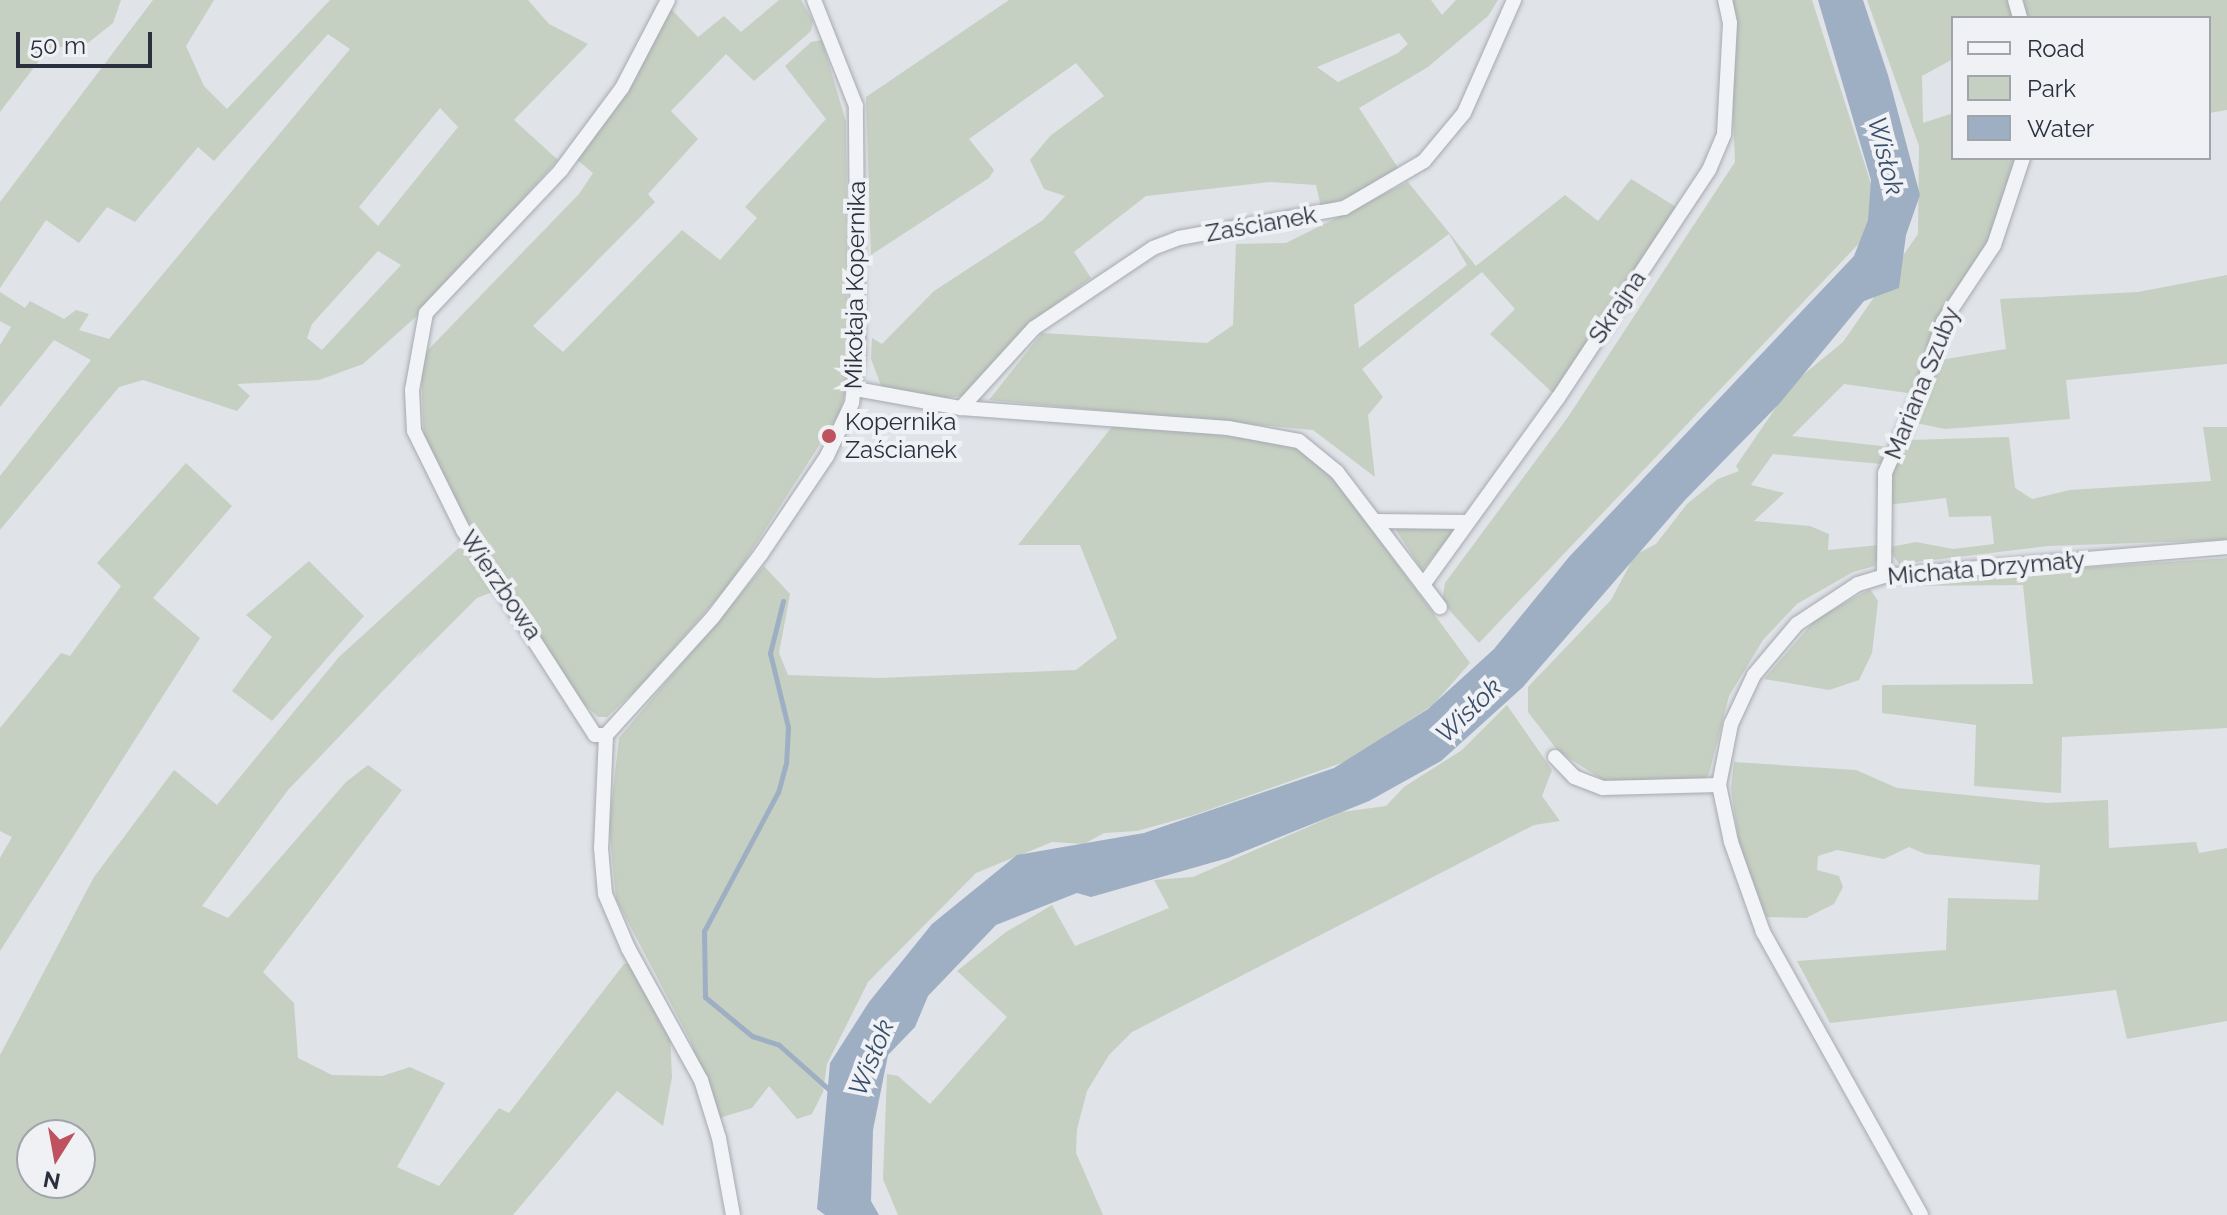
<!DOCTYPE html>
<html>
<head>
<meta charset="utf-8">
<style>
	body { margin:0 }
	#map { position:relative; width:2227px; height:1215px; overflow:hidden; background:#e0e3e7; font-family:Raleway,sans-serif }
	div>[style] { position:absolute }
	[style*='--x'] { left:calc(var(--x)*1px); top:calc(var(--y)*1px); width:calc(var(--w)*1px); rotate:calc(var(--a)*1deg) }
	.green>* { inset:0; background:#c5d0c2 }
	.water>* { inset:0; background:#9fafc3 }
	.stream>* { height:5px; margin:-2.5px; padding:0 2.5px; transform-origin:2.5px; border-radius:2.5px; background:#9fafc3 }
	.roads { filter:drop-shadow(0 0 2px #a6aab1) drop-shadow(0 0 2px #a6aab1) }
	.minor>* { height:14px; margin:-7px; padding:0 7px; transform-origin:7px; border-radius:7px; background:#f2f3f6 }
	.dots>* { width:22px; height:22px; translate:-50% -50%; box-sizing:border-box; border:4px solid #eff1f5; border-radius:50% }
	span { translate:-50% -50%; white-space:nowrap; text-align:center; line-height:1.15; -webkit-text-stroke:8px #eff1f5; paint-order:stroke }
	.street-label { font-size:24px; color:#2a303d }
	.poi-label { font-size:24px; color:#2a303d }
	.left { translate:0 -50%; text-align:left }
	.water-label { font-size:26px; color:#394e6c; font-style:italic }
	.legend { position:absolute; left:1951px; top:16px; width:260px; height:144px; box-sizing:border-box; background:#eff1f5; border:2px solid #a0a4ab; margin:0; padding:10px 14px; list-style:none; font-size:24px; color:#2a303d }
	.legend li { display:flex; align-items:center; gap:16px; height:40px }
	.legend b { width:40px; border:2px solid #a0a4ab }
	.north { position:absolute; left:16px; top:1119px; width:80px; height:80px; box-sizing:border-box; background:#eff1f5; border:2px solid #a0a4ab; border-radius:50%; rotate:191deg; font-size:22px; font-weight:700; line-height:32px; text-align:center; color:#2a303d }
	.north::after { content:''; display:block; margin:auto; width:28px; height:36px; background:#bf525f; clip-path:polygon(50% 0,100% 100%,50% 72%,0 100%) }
	.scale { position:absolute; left:16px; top:32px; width:136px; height:36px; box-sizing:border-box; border:4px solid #2a303d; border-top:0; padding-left:10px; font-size:24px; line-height:28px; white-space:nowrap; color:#2a303d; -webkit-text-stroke:6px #eff1f5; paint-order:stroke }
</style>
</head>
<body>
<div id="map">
	<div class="green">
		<div style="clip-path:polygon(0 0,121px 0,113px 23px,88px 43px,48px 49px,0 112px)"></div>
		<div style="clip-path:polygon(evenodd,153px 0,214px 0,186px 46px,204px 86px,227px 109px,330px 0,528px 0,549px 24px,588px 44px,514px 120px,558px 160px,419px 314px,363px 364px,319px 380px,237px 384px,250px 396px,237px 411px,143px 380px,119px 387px,0 530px,0 476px,91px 360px,54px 340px,0 407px,0 345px,11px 327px,0 321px,0 292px,25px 308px,30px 301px,64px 319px,76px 310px,89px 314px,79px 330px,109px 339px,350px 49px,328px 34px,214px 161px,198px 147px,135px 222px,107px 207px,79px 243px,46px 220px,0 288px,0 202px,153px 0,440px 108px,458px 127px,378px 226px,359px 207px,440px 108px,153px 0,378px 251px,401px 265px,322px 350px,307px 338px,312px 324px,378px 251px)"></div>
		<div style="clip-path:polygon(779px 0,801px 0,813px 21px,811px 31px,754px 81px,726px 54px,671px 111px,698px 139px,648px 194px,655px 202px,533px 326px,563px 352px,682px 230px,720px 260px,757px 218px,745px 207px,826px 119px,785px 66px,811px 42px,822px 40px,846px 122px,848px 380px,840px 413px,730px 584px,641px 685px,607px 717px,598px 717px,579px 699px,444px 484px,424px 442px,421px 366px,427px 351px,579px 194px,593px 173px,575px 158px,670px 8px,698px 37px,724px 16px,741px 32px)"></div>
		<div style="clip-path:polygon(evenodd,1009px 0,1431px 0,1442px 15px,1456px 0,1498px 0,1488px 16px,1428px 67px,1359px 108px,1400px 171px,1380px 186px,1321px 207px,1316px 185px,1270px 182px,1146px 196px,1074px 252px,1091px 278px,1028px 325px,964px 396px,932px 399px,882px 388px,871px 359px,872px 338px,882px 344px,934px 291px,1043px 220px,1065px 196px,1044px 189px,1030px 160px,1050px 136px,1104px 96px,1076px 63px,969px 139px,994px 170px,989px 178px,871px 255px,866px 97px,1009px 0,1399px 33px,1408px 44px,1398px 53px,1338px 82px,1317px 67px,1399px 33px)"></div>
		<div style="clip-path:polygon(1728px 0,1812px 0,1874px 193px,1867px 235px,1479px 643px,1442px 602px,1445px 583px,1568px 417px,1735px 162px)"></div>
		<div style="clip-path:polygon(1867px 0,2014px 0,2016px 18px,1953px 18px,1953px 59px,1922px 76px,1923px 123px,1953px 113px,1953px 158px,2018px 158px,1992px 240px,1948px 304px,1915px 394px,1844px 384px,1792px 436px,1890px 447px,1881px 464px,1773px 454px,1751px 485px,1784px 493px,1754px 521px,1810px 526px,1829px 534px,1828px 550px,1880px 545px,1875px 566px,1853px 572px,1797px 604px,1763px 640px,1729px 696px,1709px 774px,1703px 781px,1603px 780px,1558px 751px,1528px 712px,1528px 687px,1611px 600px,1635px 555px,1656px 544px,1687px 504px,1718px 479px,1739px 471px,1736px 466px,1792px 384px,1843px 342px,1918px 234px,1919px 146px)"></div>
		<div style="clip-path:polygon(2019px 0,2227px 0,2227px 110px,2209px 113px,2209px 18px,2023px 18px)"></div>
		<div style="clip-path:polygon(evenodd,1631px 179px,1676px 207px,1554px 394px,1490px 334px,1515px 309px,1482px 272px,1362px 369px,1383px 397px,1368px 415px,1375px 477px,1313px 430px,989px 400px,1042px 333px,1207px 343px,1233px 325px,1236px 244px,1286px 243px,1408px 182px,1476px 266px,1565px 195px,1598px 221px,1631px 179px,1449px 234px,1467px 265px,1359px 348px,1354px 305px,1449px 234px)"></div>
		<div style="clip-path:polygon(2227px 275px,2227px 364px,2066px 380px,2070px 419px,1945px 429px,1916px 423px,1934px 361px,2006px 349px,2000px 299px,2138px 292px)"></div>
		<div style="clip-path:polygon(1115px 423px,1246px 438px,1307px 451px,1339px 485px,1470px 663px,1433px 705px,1347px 761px,1194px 815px,1137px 831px,1104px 833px,1084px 844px,1052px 842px,976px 873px,868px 982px,827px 1064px,823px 1092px,812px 1114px,797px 1119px,769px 1086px,752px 1108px,716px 1119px,690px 1040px,616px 899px,609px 825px,619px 738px,764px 566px,790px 594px,779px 653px,788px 675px,880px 678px,1076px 670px,1117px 638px,1080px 545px,1018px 545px)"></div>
		<div style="clip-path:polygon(2203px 427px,2227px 427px,2227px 540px,2048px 546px,1899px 564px,1891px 552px,1891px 547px,1916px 542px,1953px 549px,1994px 544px,1991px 516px,1949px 517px,1946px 498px,1887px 505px,1891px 470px,1909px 440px,2009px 437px,2015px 488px,2032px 499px,2070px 490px,2211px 481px)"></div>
		<div style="clip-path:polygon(186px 463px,232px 506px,153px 598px,200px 638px,0 951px,0 858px,12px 837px,0 831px,0 728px,61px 653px,70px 656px,121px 586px,97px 563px)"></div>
		<div style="clip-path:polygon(1394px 527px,1450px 527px,1453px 533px,1422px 570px)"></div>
		<div style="clip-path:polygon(evenodd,462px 545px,472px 549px,500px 589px,477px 598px,415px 660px,426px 646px,288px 790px,202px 906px,228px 918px,346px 782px,368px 765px,402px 790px,263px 972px,294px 1003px,298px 1058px,332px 1075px,382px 1076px,410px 1067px,445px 1083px,397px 1167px,439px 1186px,499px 1108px,509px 1113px,624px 964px,630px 963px,670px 1031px,672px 1077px,663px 1126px,617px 1091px,513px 1215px,0 1215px,0 1055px,94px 877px,174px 770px,217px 805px,339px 657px,462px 545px,32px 1135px,80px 1135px,80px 1183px,32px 1183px,32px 1135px)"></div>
		<div style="clip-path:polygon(2227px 558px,2227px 728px,2062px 737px,2061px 793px,1974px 786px,1976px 725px,1882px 713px,1882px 685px,2033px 684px,2023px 585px,1900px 586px,1931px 578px)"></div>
		<div style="clip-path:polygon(309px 561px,364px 616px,272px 721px,232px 691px,272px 637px,246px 615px)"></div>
		<div style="clip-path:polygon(1870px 589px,1878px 601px,1872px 653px,1859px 680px,1829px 690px,1764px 679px,1816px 619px)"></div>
		<div style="clip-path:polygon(1507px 705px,1552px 770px,1542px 796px,1560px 821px,1534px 825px,1132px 1032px,1109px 1055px,1087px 1091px,1077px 1129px,1076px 1153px,1103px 1215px,898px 1215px,883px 1179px,887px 1074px,898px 1076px,930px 1104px,1007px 1017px,957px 971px,1006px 932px,1052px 905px,1075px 946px,1169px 908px,1154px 880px,1193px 877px,1342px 812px,1386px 806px,1404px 787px,1462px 750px)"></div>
		<div style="clip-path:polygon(1734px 762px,1856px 770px,1897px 788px,2046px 803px,2108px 800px,2109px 848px,2196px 842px,2199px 853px,2227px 848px,2227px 1021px,2127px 1039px,2116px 990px,1830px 1023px,1797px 961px,1946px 950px,1948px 898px,2038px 900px,2040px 865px,1925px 854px,1909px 847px,1884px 859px,1837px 850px,1818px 856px,1817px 870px,1839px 876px,1843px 887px,1834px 904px,1806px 918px,1766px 917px,1739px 845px,1731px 788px)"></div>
	</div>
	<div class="water">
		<div style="clip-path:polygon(1818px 0,1863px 0,1888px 75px,1920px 195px,1906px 235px,1899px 288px,1864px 301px,1779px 404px,1685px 500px,1523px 687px,1441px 761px,1369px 801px,1228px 858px,1091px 897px,1077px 893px,996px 925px,928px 996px,915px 1027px,888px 1055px,873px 1130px,871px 1201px,879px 1215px,825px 1215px,817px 1209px,830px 1063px,869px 1002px,932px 924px,1017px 855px,1144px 833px,1334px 768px,1428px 709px,1494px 649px,1569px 557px,1854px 256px,1868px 220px,1871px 180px)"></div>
	</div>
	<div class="stream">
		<div style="--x:783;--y:601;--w:54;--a:104"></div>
		<div style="--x:770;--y:653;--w:76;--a:76.3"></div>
		<div style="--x:788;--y:727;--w:36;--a:93"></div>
		<div style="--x:786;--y:763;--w:30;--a:105"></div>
		<div style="--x:778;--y:792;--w:157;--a:118"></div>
		<div style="--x:704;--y:931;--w:66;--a:89.1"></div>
		<div style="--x:705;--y:997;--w:61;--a:39.7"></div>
		<div style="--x:752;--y:1036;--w:28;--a:18"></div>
		<div style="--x:779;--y:1045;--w:74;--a:41.7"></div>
	</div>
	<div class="roads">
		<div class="minor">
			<div style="--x:2015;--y:0;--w:19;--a:74"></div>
			<div style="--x:856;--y:389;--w:107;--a:10.3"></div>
			<div style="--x:961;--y:408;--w:268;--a:4.3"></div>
			<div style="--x:1228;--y:428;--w:72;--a:10.4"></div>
			<div style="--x:1299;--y:441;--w:49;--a:39.2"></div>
			<div style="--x:1337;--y:472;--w:170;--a:52.7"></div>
			<div style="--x:961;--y:408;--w:108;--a:-47.6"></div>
			<div style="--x:1034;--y:328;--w:143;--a:-33.9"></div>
			<div style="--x:1153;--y:248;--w:28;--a:-21"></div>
			<div style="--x:1179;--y:238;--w:168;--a:-10.3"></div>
			<div style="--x:1344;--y:208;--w:93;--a:-30.4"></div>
			<div style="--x:1424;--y:161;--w:62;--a:-50.2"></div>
			<div style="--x:1464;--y:113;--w:124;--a:-66.1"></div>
			<div style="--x:1376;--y:521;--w:91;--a:0.6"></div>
			<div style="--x:1884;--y:576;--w:103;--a:-89.4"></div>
			<div style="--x:1885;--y:473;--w:97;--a:-66.3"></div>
			<div style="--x:1924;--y:384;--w:65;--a:-73"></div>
			<div style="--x:1943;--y:322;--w:92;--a:-56.5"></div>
			<div style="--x:1994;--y:245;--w:92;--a:-71.6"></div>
			<div style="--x:1423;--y:585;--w:231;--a:-54.2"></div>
			<div style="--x:1558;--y:398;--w:273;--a:-56.5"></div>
			<div style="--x:1709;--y:170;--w:39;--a:-67"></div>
			<div style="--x:1724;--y:134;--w:111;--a:-86.9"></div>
			<div style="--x:1730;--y:23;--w:24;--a:-102"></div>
			<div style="--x:606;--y:735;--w:11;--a:180"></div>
			<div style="--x:595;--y:735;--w:244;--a:-122.8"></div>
			<div style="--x:463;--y:530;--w:110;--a:-116.3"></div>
			<div style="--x:414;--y:431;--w:41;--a:-92.8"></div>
			<div style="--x:412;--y:390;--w:78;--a:-79.7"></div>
			<div style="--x:426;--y:313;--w:197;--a:-46.6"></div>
			<div style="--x:561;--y:170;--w:102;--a:-53.4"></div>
			<div style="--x:622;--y:88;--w:99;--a:-62.4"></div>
			<div style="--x:606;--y:735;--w:159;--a:-47.8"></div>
			<div style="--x:713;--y:617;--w:79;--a:-52.7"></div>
			<div style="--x:761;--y:554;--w:118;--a:-56"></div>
			<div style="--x:827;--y:456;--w:59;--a:-64.7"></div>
			<div style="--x:852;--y:403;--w:49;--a:-83"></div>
			<div style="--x:858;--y:354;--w:248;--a:-90.5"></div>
			<div style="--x:856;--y:106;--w:114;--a:-111.6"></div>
			<div style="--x:606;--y:735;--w:113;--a:92.5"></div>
			<div style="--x:601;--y:848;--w:46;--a:85"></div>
			<div style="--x:605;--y:894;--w:59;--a:66.9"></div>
			<div style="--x:628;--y:948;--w:151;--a:61.1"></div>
			<div style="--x:701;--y:1080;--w:61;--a:72.8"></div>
			<div style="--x:719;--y:1138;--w:78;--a:79.7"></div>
			<div style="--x:1555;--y:757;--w:28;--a:46"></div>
			<div style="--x:1574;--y:777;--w:31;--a:21"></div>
			<div style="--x:1603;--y:788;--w:116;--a:-1.5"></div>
			<div style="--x:1719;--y:785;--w:62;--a:-78.9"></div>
			<div style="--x:1731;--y:724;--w:54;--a:-64.9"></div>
			<div style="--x:1754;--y:675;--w:67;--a:-49.9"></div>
			<div style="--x:1797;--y:624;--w:73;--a:-33.3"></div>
			<div style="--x:1858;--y:584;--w:27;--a:-17"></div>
			<div style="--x:1884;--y:576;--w:344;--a:-4.8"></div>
			<div style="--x:1719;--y:785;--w:58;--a:78.1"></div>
			<div style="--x:1731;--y:842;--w:96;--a:70.4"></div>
			<div style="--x:1763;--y:932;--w:324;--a:60.8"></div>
		</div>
	</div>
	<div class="dots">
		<div style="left:829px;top:436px;background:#bf525f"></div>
	</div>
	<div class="street-label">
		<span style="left:1261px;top:224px;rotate:-10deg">Zaścianek</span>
		<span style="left:855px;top:285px;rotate:-89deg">Mikołaja Kopernika</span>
		<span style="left:1617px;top:307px;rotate:-56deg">Skrajna</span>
		<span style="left:1922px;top:383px;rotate:-68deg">Mariana Szuby</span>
		<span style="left:1986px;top:568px;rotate:-5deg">Michała Drzymały</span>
		<span style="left:501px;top:585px;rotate:56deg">Wierzbowa</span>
	</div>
	<div class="poi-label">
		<span class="left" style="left:845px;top:436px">Kopernika<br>Zaścianek</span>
	</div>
	<div class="water-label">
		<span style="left:1885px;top:156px;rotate:76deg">Wisłok</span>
		<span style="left:1469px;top:711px;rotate:-44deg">Wisłok</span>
		<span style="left:872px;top:1058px;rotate:-68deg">Wisłok</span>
	</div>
	<ul class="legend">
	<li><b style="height:10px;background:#f2f3f6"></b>Road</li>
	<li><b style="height:22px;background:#c5d0c2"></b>Park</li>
	<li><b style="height:22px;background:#9fafc3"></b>Water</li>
	</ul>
	<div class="north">N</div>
	<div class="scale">50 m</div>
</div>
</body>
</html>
